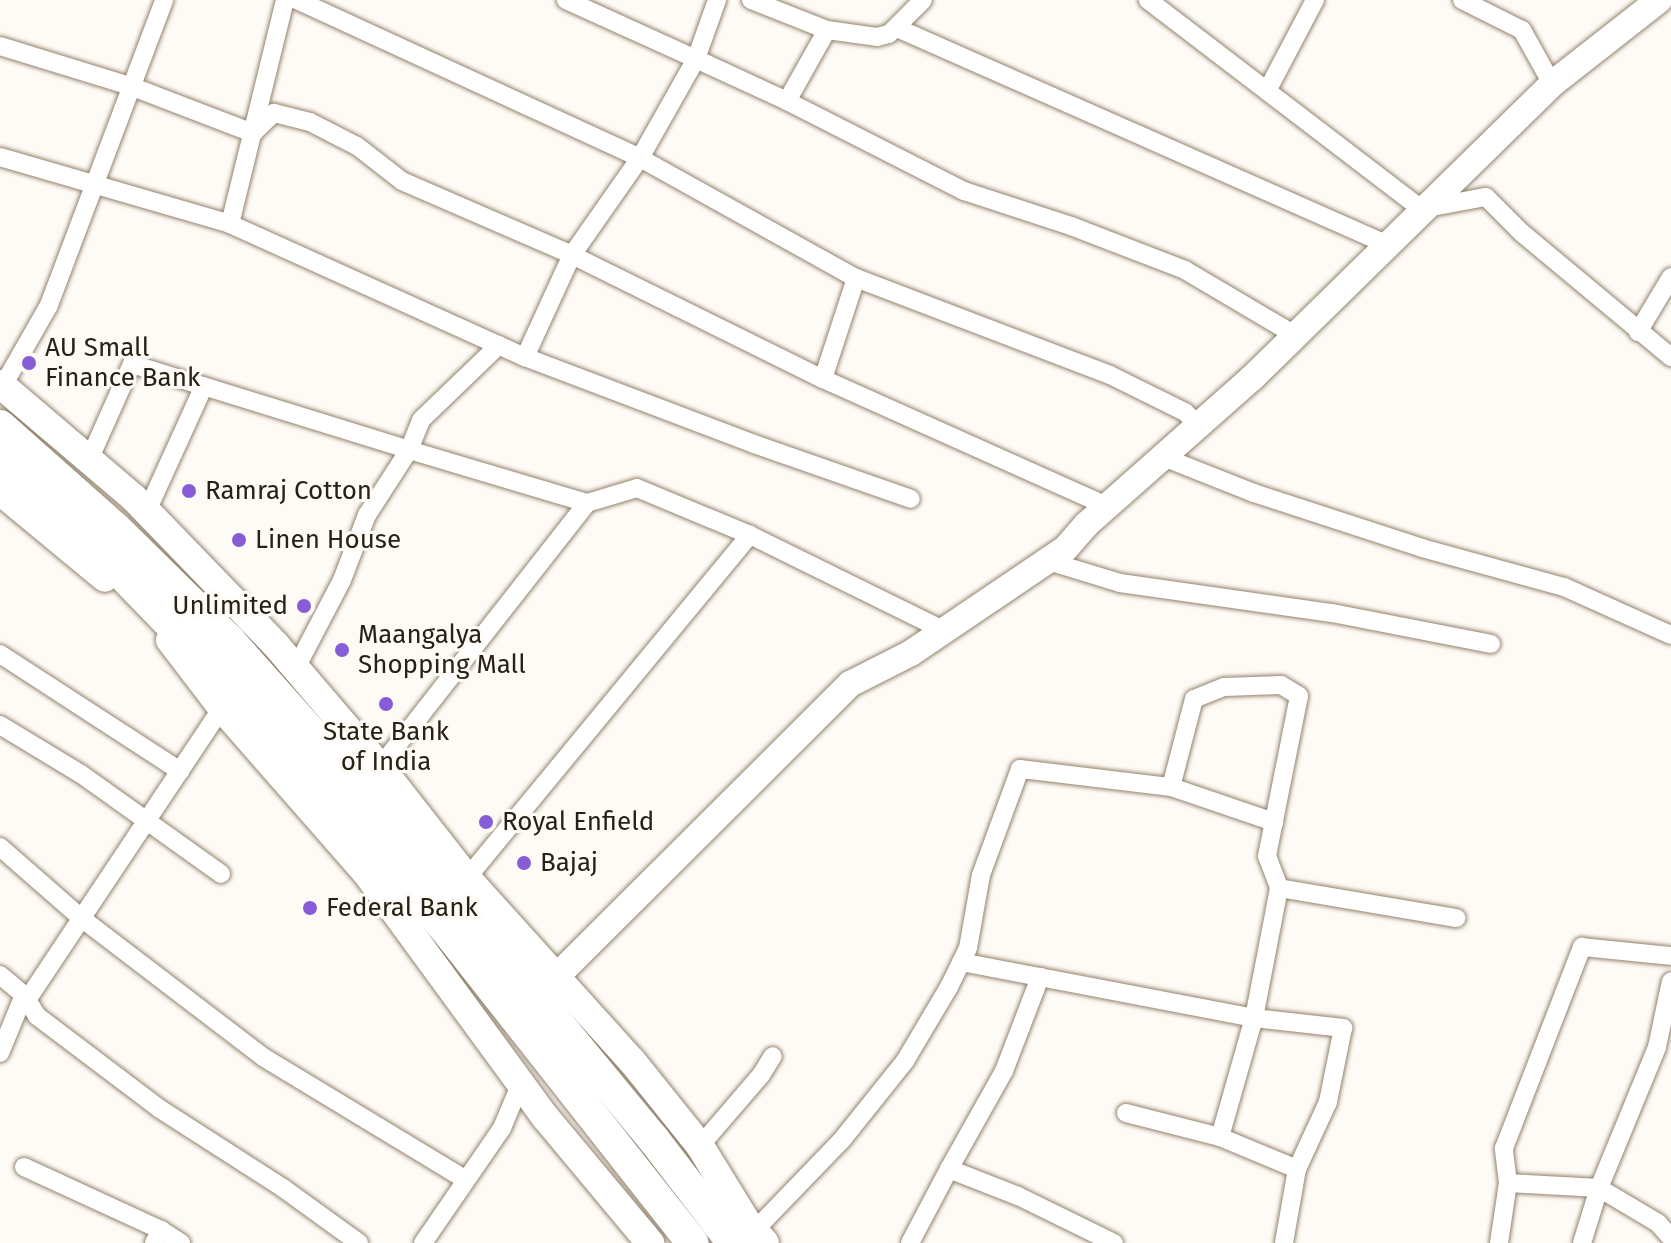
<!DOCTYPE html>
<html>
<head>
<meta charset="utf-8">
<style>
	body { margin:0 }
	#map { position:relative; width:1671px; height:1243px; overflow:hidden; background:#fefaf5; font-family:"Fira Sans",sans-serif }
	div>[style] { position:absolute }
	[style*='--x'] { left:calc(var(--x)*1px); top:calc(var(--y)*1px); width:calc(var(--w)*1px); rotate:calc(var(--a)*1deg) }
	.roads { filter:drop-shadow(0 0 2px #92826c) drop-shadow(0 0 2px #92826c) }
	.street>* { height:18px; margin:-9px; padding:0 9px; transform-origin:9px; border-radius:9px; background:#fff }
	.secondary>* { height:26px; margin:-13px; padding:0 13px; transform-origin:13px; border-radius:13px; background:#fff }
	.primary>* { height:28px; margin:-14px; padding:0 14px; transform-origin:14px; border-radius:14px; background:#fff }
	.highway>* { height:32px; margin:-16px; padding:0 16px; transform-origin:16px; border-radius:16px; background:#fff }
	.dots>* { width:22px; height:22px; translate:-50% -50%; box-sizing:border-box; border:4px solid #fefaf5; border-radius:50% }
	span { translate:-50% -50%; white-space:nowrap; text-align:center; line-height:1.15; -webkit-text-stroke:6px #fefaf5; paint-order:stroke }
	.poi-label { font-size:26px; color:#272117 }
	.left { translate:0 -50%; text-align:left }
	.right { translate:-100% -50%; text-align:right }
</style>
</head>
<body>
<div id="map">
	<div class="roads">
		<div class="street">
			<div style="--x:297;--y:0;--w:378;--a:24.7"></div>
			<div style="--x:640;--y:158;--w:114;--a:-60.5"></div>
			<div style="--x:696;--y:59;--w:100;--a:24.8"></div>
			<div style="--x:787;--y:101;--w:199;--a:27"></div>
			<div style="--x:964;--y:191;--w:113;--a:18.1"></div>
			<div style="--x:1071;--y:226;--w:122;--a:21.1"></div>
			<div style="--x:1185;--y:270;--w:128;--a:30.6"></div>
			<div style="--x:566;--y:0;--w:143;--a:24.4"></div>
			<div style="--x:696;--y:59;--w:63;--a:-70.4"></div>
			<div style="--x:751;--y:0;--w:82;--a:21.5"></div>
			<div style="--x:1148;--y:0;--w:344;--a:37.4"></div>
			<div style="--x:1421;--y:209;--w:66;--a:-10.5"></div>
			<div style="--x:1486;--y:197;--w:51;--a:45"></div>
			<div style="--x:1522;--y:233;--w:194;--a:39.8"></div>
			<div style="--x:1462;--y:0;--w:67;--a:26.6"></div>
			<div style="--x:1522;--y:30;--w:62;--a:60.9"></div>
			<div style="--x:897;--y:28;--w:535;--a:23.83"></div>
			<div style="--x:0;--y:46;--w:139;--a:17.1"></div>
			<div style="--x:133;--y:87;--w:129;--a:21"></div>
			<div style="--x:253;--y:133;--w:29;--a:-44"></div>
			<div style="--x:274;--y:113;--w:37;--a:14"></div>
			<div style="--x:310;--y:122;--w:53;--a:27.1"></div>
			<div style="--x:357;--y:146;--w:57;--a:37.9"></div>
			<div style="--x:402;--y:181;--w:185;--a:23.5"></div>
			<div style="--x:572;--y:255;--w:280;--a:26.3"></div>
			<div style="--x:1267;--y:91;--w:103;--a:-62.2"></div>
			<div style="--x:787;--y:101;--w:81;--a:-60.6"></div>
			<div style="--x:827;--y:30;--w:50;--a:8"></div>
			<div style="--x:877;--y:37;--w:12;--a:-14"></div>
			<div style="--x:889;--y:34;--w:48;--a:-45"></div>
			<div style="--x:0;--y:157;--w:240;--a:16.2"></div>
			<div style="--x:230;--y:224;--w:324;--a:24.3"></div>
			<div style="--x:525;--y:357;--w:245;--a:20.8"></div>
			<div style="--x:754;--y:444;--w:166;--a:19.3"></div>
			<div style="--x:230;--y:224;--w:231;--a:-76.2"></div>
			<div style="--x:856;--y:278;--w:272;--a:20.9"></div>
			<div style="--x:1110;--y:375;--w:84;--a:26.3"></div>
			<div style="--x:1185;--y:412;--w:18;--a:45"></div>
			<div style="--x:1638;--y:332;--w:64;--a:-59"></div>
			<div style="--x:525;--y:357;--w:112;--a:-65.3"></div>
			<div style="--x:572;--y:255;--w:118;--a:-55"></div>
			<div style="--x:640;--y:158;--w:247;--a:29.1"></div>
			<div style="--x:856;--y:278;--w:106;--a:108.1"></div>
			<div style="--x:823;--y:379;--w:311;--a:24.1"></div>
			<div style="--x:0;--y:391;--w:99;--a:-60.3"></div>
			<div style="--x:49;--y:305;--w:326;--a:-69.3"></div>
			<div style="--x:1163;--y:457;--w:98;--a:21.6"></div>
			<div style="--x:1254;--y:493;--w:177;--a:18.1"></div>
			<div style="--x:1422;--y:548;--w:147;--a:15.4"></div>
			<div style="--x:1564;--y:587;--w:117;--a:24.2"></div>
			<div style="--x:89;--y:460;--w:105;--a:-65.9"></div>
			<div style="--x:132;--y:364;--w:290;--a:17.2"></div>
			<div style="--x:409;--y:450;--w:32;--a:-68"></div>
			<div style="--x:421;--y:420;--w:108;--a:-43.9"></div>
			<div style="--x:147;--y:511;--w:137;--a:-65.5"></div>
			<div style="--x:1048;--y:561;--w:75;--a:17"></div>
			<div style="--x:1120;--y:583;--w:214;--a:8.1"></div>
			<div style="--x:1332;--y:613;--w:162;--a:11"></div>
			<div style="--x:0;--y:654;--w:215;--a:33"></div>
			<div style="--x:296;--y:668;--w:99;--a:-62.4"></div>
			<div style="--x:342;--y:580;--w:70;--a:-69"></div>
			<div style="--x:367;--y:515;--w:77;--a:-57.1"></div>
			<div style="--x:409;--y:450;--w:186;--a:16.6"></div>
			<div style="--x:0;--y:725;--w:95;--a:31.2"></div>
			<div style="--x:81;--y:774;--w:172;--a:35.5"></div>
			<div style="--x:380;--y:767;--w:335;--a:-51.9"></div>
			<div style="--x:587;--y:503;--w:52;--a:-16.7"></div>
			<div style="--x:637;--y:488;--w:122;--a:22.6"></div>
			<div style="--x:1171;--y:787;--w:109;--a:18.8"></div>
			<div style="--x:0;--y:847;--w:106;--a:41.2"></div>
			<div style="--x:80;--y:917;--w:230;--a:37.4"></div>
			<div style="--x:263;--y:1057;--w:237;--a:31.2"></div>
			<div style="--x:467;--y:878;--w:445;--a:-50.5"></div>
			<div style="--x:750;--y:535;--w:217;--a:26.2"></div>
			<div style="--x:961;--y:962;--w:298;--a:10.8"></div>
			<div style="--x:1254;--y:1018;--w:90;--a:6.4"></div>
			<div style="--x:1343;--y:1028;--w:76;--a:101.5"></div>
			<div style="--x:1328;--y:1102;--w:74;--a:114.8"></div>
			<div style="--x:1297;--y:1169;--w:75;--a:100"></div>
			<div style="--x:0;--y:975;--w:31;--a:40"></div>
			<div style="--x:24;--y:995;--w:25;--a:58"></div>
			<div style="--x:37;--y:1016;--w:154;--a:37.1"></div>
			<div style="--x:160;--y:1109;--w:146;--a:32.7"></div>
			<div style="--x:283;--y:1188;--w:94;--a:35.9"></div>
			<div style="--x:27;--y:1000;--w:351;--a:-56.3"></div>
			<div style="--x:0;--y:1053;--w:63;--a:-67.5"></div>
			<div style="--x:1126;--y:1113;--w:97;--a:14.3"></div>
			<div style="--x:1220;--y:1137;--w:83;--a:22.6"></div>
			<div style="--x:1220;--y:1137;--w:124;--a:-74.1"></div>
			<div style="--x:1254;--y:1018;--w:132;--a:-79.1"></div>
			<div style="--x:700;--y:1146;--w:94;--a:-49.3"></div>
			<div style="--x:761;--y:1075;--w:22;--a:-58"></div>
			<div style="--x:24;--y:1167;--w:151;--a:24.7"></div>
			<div style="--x:949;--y:1169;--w:112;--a:-60.7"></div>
			<div style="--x:1004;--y:1071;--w:101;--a:-69"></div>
			<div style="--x:1508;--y:1183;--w:91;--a:3.1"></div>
			<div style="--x:1599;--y:1188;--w:69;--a:30.7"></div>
			<div style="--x:1658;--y:1223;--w:20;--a:49"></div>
			<div style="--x:754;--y:1231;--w:125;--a:-46"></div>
			<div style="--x:841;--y:1141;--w:102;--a:-51.3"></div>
			<div style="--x:905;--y:1061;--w:86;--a:-59.3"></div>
			<div style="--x:949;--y:987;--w:43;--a:-64"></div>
			<div style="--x:968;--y:948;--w:74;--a:-79.9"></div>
			<div style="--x:981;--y:875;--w:113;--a:-69.8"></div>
			<div style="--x:1020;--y:769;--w:152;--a:6.8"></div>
			<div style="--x:1171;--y:787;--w:91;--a:-75.4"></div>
			<div style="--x:1194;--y:699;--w:32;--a:-22"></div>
			<div style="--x:1224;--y:687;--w:57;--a:-2"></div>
			<div style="--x:1281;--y:685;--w:21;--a:31"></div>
			<div style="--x:1299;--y:696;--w:163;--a:101.3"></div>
			<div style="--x:1267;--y:856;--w:34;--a:69"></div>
			<div style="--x:1279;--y:888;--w:180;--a:9.6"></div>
			<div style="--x:154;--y:1243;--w:15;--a:-62"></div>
			<div style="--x:161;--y:1230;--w:24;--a:33"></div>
			<div style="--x:423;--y:1243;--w:140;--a:-55.5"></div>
			<div style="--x:502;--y:1128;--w:49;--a:-67.1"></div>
			<div style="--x:910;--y:1243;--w:84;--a:-62.2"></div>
			<div style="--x:949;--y:1169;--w:74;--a:21.4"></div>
			<div style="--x:1018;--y:1196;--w:107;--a:26.1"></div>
			<div style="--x:1499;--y:1243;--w:61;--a:-81.5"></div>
			<div style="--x:1508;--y:1183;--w:35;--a:-97"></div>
			<div style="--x:1504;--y:1148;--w:216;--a:-68.8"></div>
			<div style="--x:1582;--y:947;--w:89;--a:5.8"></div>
			<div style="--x:1582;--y:1243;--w:58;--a:-72.8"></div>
			<div style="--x:1599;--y:1188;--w:152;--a:-67.6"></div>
			<div style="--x:1657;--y:1047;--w:67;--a:-78"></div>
		</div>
		<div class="secondary">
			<div style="--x:557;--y:976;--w:414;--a:-44.9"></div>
			<div style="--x:850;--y:684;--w:68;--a:-26.9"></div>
			<div style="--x:911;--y:653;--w:187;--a:-34.1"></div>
			<div style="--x:1066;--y:548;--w:32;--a:-49"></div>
			<div style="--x:1087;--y:524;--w:220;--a:-41.5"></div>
			<div style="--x:1252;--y:378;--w:420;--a:-44.4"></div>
			<div style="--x:1552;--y:84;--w:136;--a:-38.1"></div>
		</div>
		<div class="primary">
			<div style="--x:0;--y:384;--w:175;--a:40.4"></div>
			<div style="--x:133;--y:497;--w:204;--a:46"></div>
			<div style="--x:275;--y:644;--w:162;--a:49.5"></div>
			<div style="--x:380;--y:767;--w:141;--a:51.9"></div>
			<div style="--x:467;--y:878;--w:246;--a:48"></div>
			<div style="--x:632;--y:1061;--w:109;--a:51.3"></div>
			<div style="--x:700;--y:1146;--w:92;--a:58.4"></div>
			<div style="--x:748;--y:1224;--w:25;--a:48"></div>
			<div style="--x:0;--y:491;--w:136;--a:39.6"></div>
			<div style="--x:170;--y:640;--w:86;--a:52.6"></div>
			<div style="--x:222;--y:708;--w:222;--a:48.8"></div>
			<div style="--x:368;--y:875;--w:301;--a:53.8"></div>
			<div style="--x:546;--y:1118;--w:163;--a:50.2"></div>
		</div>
		<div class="highway">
			<div style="--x:0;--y:426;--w:154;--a:41.6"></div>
			<div style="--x:115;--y:528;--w:160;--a:44.5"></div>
			<div style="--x:229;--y:640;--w:265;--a:48.4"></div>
			<div style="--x:405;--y:838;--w:391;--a:50.5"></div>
			<div style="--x:654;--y:1140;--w:130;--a:52.5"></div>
			<div style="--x:0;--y:462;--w:166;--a:42.6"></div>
			<div style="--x:122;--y:574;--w:226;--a:45.9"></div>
			<div style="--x:279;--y:736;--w:252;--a:49.2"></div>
			<div style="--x:444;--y:927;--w:402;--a:51.8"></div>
		</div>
	</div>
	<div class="dots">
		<div style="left:29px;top:363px;background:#865dd7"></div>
		<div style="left:189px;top:491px;background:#865dd7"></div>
		<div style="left:239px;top:540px;background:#865dd7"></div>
		<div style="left:304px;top:606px;background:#865dd7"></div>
		<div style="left:342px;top:650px;background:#865dd7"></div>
		<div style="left:386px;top:704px;background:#865dd7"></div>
		<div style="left:486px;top:822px;background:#865dd7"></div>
		<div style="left:524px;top:863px;background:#865dd7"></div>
		<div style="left:310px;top:908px;background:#865dd7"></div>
	</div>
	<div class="poi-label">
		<span class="left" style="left:45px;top:363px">AU Small<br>Finance Bank</span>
		<span class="left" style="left:205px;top:491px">Ramraj Cotton</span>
		<span class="left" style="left:255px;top:540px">Linen House</span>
		<span class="right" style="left:288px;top:606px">Unlimited</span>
		<span class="left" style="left:358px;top:650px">Maangalya<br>Shopping Mall</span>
		<span style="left:386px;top:747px">State Bank<br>of India</span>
		<span class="left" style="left:502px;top:822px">Royal Enfield</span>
		<span class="left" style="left:540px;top:863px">Bajaj</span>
		<span class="left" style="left:326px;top:908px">Federal Bank</span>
	</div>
</div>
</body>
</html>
